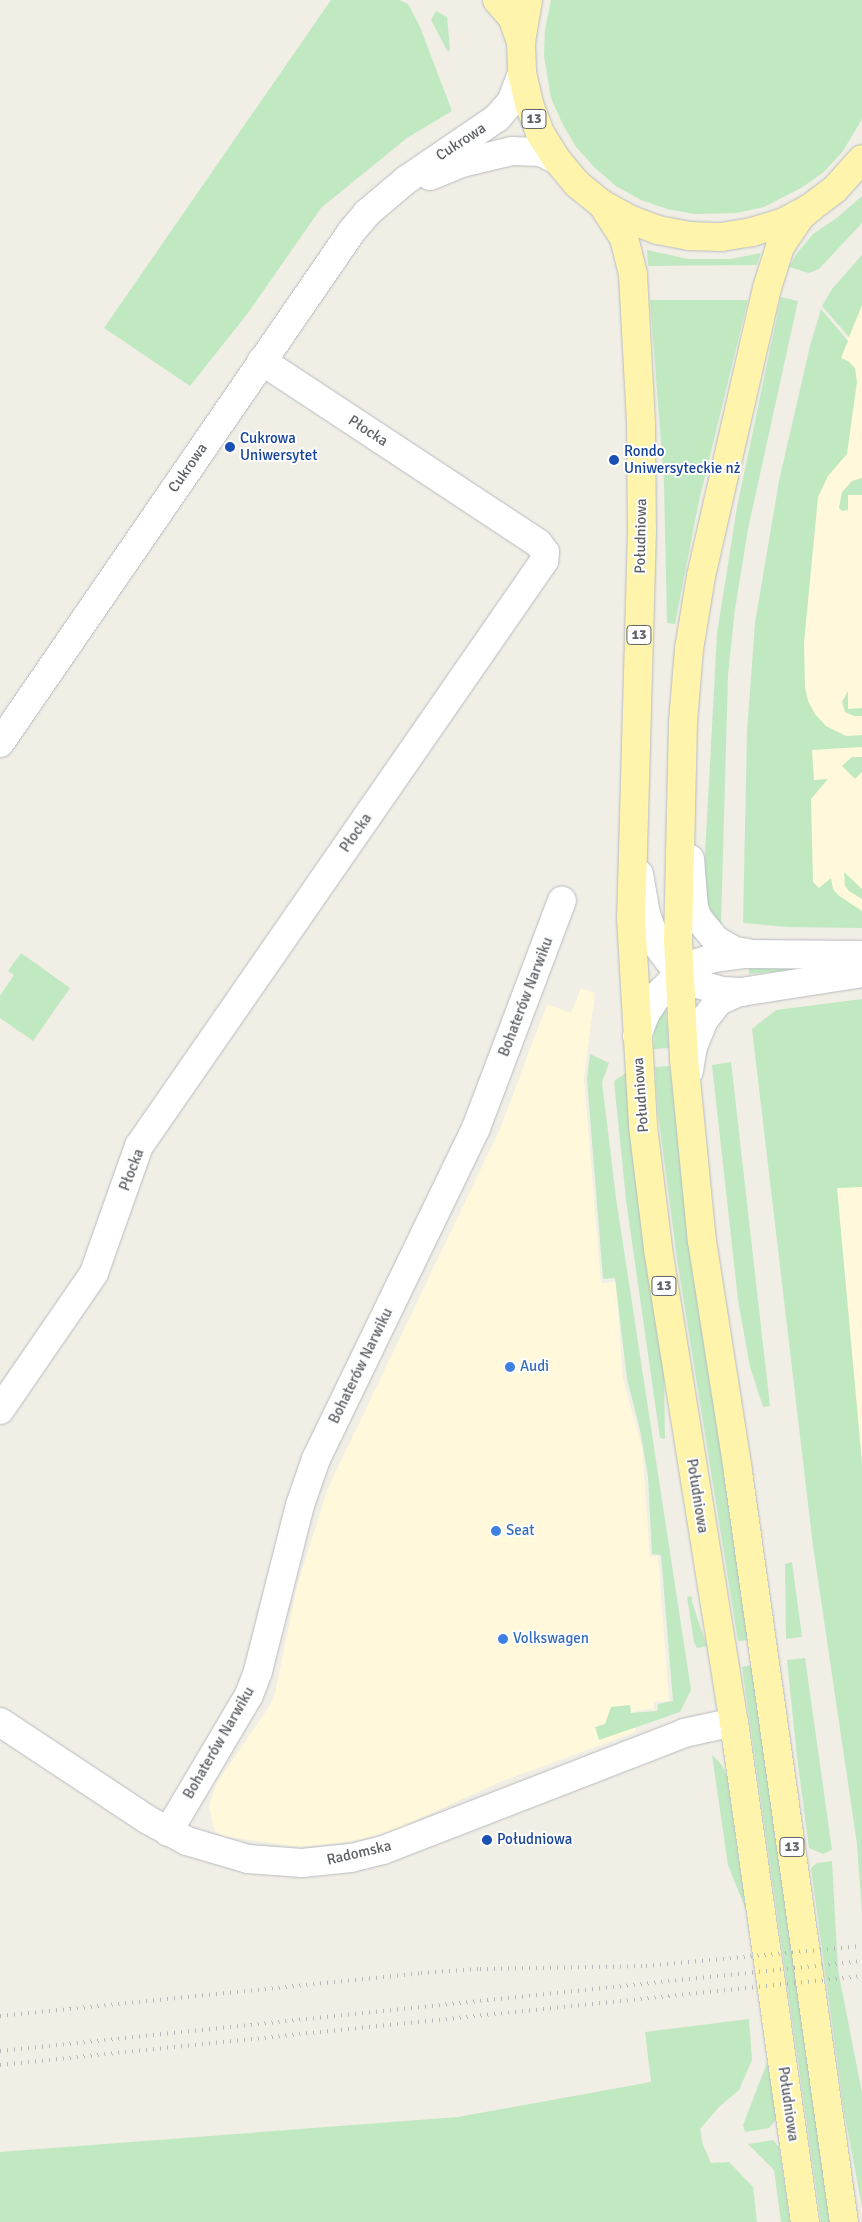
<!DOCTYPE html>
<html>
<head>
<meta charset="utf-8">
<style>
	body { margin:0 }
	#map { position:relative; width:862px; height:2222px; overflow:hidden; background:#f0eee5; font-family:Signika,sans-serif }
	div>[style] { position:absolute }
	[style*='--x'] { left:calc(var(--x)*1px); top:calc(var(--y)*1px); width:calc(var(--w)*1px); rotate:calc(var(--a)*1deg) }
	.commercial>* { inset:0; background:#fff8db }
	.green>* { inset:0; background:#c0e9c1 }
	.roads { filter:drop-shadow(0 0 1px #b7bbbf) drop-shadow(0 0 1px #b7bbbf) }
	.minor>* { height:28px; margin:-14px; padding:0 14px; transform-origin:14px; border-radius:14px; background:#fff }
	.major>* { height:28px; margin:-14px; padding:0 14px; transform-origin:14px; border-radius:14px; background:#fff4ab }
	.rail>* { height:4px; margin-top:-2px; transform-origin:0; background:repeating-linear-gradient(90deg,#b6b7b7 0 1px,transparent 0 7px) }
	.dots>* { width:14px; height:14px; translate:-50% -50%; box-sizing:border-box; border:2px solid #fff; border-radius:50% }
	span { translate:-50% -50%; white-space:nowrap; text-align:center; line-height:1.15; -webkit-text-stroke:4px #fff; paint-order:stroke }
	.shield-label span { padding:1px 4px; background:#fff; border:1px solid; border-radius:4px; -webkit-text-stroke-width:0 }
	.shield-label { font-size:14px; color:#5d6166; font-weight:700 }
	.street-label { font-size:15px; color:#5d6166 }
	.transit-label { font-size:15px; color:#164399 }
	.left { translate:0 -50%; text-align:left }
	.shop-label { font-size:15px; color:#366cbe }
</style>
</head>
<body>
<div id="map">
	<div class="commercial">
		<div style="clip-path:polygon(862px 301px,862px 923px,812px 916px,800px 686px,821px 461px,833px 377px)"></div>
		<div style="clip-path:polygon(581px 988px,595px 993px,584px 1079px,601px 1283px,616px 1282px,623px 1379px,642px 1447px,650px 1556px,658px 1556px,669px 1701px,654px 1702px,654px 1709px,634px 1711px,636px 1732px,500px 1782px,392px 1831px,355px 1841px,299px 1847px,222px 1836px,214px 1830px,209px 1806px,216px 1784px,269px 1707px,275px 1693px,297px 1586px,328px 1488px,500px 1129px,547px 1004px,571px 1013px)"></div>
		<div style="clip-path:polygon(862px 1187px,862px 1463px,837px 1188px)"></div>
	</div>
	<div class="green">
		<div style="clip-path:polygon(331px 0,399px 0,408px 4px,420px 27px,452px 111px,407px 138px,321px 208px,248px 313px,190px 386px,104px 328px)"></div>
		<div style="clip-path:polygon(551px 0,862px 0,862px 119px,843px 151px,824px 172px,801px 188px,764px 207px,736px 213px,695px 214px,667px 209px,641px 200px,616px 186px,595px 168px,576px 147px,562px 123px,551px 98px,544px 56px,545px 29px)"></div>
		<div style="clip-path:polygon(436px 11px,447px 17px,450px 49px,448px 52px,431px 20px)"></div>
		<div style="clip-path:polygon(862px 196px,862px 223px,819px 269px,809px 273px,789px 267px,797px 253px,813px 234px,838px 217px)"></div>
		<div style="clip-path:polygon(647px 250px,688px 259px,731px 259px,761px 253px,757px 265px,648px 266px)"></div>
		<div style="clip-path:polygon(862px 255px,862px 305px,849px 337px,822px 306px,832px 289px)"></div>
		<div style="clip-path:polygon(781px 297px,798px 301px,748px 529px,735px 609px,728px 675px,721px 925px,710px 915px,705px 899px,705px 855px,717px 634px,737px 507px)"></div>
		<div style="clip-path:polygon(650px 300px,748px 300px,699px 501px,675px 624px,667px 623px,664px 483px)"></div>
		<div style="clip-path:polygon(821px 309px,848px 341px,841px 358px,848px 361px,855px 368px,857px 382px,847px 454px,828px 476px,818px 497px,804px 642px,805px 687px,808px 701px,815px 714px,826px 726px,846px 736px,862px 735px,862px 747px,812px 750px,814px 780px,828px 779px,811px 799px,813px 882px,819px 888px,831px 878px,833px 889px,838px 895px,862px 911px,862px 928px,789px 927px,743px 923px,747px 732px,755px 623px,779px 481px,810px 346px)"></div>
		<div style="clip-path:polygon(862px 478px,862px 495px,848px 495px,848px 510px,842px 511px,839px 508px,842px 492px,852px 481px)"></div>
		<div style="clip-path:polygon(848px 691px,848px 709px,862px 708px,862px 716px,854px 716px,845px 712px,842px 702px)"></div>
		<div style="clip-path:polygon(852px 757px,862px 757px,862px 772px,855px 779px,842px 766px)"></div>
		<div style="clip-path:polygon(844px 872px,862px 889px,862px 899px,849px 891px,845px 886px)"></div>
		<div style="clip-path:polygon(21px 953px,70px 988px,33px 1041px,0 1018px,0 996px,14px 975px,8px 971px)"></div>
		<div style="clip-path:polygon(749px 963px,840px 966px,749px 974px)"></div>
		<div style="clip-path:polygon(862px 999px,862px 1187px,837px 1188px,862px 1463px,862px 1913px,857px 1844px,813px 1546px,752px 1029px,776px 1010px)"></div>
		<div style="clip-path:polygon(665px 1002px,669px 1048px,654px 1049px,654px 1027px)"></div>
		<div style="clip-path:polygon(590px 1054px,609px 1063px,602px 1082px,616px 1198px,691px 1690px,680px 1712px,599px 1740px,595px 1727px,605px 1724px,611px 1707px,630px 1705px,631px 1713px,657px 1711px,658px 1704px,673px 1701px,661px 1555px,652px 1554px,648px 1476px,640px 1430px,627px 1379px,615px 1278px,603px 1279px,587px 1079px)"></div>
		<div style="clip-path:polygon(731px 1062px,770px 1406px,763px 1407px,750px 1367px,738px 1300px,712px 1065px)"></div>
		<div style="clip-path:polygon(670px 1066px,686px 1218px,750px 1640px,738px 1641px,677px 1259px,658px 1113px,655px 1067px)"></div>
		<div style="clip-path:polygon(626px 1073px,638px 1200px,664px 1371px,665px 1439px,660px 1438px,626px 1200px,614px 1081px)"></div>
		<div style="clip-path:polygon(792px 1562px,802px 1637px,786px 1639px,785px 1564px)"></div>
		<div style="clip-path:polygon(692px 1596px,692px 1602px,707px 1646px,697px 1648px,694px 1642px,687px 1597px)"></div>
		<div style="clip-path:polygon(805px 1658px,832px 1850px,823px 1854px,809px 1848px,797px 1757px,787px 1660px)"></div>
		<div style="clip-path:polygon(752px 1665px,831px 2222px,821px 2222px,742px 1667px)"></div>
		<div style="clip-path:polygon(712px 1755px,721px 1764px,727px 1776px,746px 1910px,728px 1865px)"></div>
		<div style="clip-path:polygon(832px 1861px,838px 1970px,862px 2093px,862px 2207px,844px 2111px,811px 1868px,817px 1863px)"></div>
		<div style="clip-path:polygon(749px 2019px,752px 2060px,739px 2090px,719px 2107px,700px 2129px,703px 2145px,711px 2163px,729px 2162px,753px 2187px,757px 2222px,0 2222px,0 2152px,458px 2117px,651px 2082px,645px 2032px)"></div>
		<div style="clip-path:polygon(765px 2051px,777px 2118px,769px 2128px,745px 2132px,743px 2125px,767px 2063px)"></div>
		<div style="clip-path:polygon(773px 2140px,779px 2147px,790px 2222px,781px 2222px,774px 2170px,748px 2144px)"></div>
	</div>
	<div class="roads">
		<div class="minor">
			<div style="--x:430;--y:176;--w:35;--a:-22"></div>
			<div style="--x:462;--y:163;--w:51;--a:-13.5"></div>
			<div style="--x:512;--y:151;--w:29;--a:2"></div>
			<div style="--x:541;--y:152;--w:18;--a:27"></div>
			<div style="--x:0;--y:743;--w:621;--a:-55.49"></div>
			<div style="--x:352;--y:231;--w:23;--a:-50"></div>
			<div style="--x:367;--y:213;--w:51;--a:-40.2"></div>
			<div style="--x:406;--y:180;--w:110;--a:-34.3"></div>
			<div style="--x:497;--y:118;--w:21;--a:-49"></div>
			<div style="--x:511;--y:102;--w:31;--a:-69"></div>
			<div style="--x:690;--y:859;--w:49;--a:85.3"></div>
			<div style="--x:694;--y:908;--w:11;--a:68"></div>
			<div style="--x:698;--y:918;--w:28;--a:51"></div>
			<div style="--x:716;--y:940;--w:22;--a:30"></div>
			<div style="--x:735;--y:951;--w:12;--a:9"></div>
			<div style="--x:639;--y:874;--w:41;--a:80.1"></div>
			<div style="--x:646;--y:914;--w:33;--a:70"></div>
			<div style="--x:657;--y:945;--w:34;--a:53"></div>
			<div style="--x:677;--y:972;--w:27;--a:28"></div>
			<div style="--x:701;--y:985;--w:22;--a:16"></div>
			<div style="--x:722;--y:991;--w:19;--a:3"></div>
			<div style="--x:741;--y:992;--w:122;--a:-8.9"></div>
			<div style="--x:637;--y:1036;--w:25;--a:-69"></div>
			<div style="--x:646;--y:1013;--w:22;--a:-56"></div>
			<div style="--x:658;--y:995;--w:33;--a:-45"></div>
			<div style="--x:681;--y:972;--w:18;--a:-29"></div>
			<div style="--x:697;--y:963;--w:19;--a:-16"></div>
			<div style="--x:715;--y:958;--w:30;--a:-8"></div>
			<div style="--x:745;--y:954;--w:117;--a:0.5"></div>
			<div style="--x:689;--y:1071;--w:24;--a:-81"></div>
			<div style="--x:693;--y:1047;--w:29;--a:-68"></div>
			<div style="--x:704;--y:1020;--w:24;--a:-52"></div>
			<div style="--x:719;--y:1001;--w:22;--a:-24"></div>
			<div style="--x:0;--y:1410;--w:166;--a:-55.5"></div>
			<div style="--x:94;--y:1273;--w:135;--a:-70.5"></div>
			<div style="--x:139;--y:1146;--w:712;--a:-55.3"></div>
			<div style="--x:544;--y:561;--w:9;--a:-84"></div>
			<div style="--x:545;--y:552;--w:11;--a:-128"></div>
			<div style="--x:538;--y:543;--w:331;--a:-146.6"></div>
			<div style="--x:0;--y:1722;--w:178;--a:33.5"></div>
			<div style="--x:148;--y:1820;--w:44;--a:28.3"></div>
			<div style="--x:187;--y:1841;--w:64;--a:16.4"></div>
			<div style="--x:248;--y:1859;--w:54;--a:4.2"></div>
			<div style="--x:302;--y:1863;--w:49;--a:-5.8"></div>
			<div style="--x:351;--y:1858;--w:33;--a:-14"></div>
			<div style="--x:383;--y:1850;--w:323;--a:-21.2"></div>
			<div style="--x:684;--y:1733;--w:51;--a:-12.4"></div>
			<div style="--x:168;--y:1832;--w:159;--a:-59.4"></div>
			<div style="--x:249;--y:1695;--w:26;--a:-69"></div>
			<div style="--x:258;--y:1671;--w:171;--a:-75.8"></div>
			<div style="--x:300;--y:1505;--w:49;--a:-70.8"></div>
			<div style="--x:316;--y:1459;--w:368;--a:-64.2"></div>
			<div style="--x:476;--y:1128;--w:243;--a:-69.3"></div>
		</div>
		<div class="major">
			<div style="--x:497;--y:0;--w:23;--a:49"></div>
			<div style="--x:512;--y:17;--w:27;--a:70"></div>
			<div style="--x:528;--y:0;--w:43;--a:99.5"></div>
			<div style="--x:521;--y:42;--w:31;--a:88"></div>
			<div style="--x:522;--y:73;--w:32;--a:77"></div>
			<div style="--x:529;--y:104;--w:31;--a:69"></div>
			<div style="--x:540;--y:133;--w:32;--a:58"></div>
			<div style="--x:557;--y:160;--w:31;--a:50"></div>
			<div style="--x:577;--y:184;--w:32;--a:39"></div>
			<div style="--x:602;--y:204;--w:31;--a:29"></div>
			<div style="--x:629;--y:219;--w:31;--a:21"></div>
			<div style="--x:658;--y:230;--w:32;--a:11"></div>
			<div style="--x:689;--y:236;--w:32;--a:2"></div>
			<div style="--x:721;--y:237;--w:31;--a:-9"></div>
			<div style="--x:752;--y:232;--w:31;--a:-17"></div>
			<div style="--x:782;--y:223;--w:32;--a:-28"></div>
			<div style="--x:810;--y:208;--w:31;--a:-37"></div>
			<div style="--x:835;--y:189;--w:40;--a:-48"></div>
			<div style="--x:602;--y:204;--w:40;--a:57.1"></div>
			<div style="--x:624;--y:238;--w:38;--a:76"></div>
			<div style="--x:633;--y:275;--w:148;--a:86.9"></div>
			<div style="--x:641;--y:423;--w:107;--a:89.5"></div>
			<div style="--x:642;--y:530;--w:387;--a:91.6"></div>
			<div style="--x:631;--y:917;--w:209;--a:86.7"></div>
			<div style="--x:643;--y:1126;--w:124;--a:83"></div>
			<div style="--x:658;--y:1249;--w:479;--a:80.9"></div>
			<div style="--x:734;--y:1722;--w:505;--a:81.92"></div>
			<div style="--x:810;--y:208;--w:13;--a:138"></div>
			<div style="--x:800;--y:217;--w:36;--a:124"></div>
			<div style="--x:780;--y:247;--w:43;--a:107.6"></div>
			<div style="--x:767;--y:288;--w:295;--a:102.9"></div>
			<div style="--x:701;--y:576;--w:74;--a:99.3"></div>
			<div style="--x:689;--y:649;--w:73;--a:94.7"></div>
			<div style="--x:683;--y:722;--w:217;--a:91.3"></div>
			<div style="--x:678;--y:939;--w:120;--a:87.1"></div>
			<div style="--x:684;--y:1059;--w:183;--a:84.4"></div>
			<div style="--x:702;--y:1241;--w:234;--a:81.1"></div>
			<div style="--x:738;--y:1472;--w:757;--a:81.96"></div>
		</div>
	</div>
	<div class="rail">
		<div style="--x:0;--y:2016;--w:423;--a:-5.8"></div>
		<div style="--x:421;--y:1973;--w:59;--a:-3.9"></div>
		<div style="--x:480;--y:1969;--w:166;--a:-1"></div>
		<div style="--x:646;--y:1966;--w:217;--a:-5.3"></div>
		<div style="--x:0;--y:2051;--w:867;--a:-5.96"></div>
		<div style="--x:0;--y:2065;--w:867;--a:-5.89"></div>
	</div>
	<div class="dots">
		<div style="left:230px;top:447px;background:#1a4fb4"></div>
		<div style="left:614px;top:460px;background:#1a4fb4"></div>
		<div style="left:510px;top:1367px;background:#3f7fe0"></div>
		<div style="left:496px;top:1531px;background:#3f7fe0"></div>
		<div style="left:503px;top:1639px;background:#3f7fe0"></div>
		<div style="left:487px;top:1840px;background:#1a4fb4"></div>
	</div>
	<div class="shield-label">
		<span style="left:534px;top:119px">13</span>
		<span style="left:639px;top:635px">13</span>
		<span style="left:664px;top:1286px">13</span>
		<span style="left:792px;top:1847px">13</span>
	</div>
	<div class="street-label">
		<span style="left:461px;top:142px;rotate:-33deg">Cukrowa</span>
		<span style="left:368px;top:431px;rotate:33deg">Płocka</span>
		<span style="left:188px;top:468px;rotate:-55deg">Cukrowa</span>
		<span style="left:641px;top:536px;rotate:-89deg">Południowa</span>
		<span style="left:356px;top:833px;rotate:-55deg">Płocka</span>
		<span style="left:526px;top:997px;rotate:-69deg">Bohaterów Narwiku</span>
		<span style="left:641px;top:1095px;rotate:-94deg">Południowa</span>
		<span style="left:132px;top:1170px;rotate:-69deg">Płocka</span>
		<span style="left:361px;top:1366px;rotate:-64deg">Bohaterów Narwiku</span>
		<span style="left:697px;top:1496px;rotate:81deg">Południowa</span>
		<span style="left:219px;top:1743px;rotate:-60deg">Bohaterów Narwiku</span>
		<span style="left:359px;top:1853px;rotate:-13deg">Radomska</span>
		<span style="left:788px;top:2104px;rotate:82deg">Południowa</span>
	</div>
	<div class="transit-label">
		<span class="left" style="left:240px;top:447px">Cukrowa<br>Uniwersytet</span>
		<span class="left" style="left:624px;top:460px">Rondo<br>Uniwersyteckie nż</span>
		<span class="left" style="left:497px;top:1840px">Południowa</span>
	</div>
	<div class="shop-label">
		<span class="left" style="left:520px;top:1367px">Audi</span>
		<span class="left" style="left:506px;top:1531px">Seat</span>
		<span class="left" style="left:513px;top:1639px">Volkswagen</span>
	</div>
</div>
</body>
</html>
